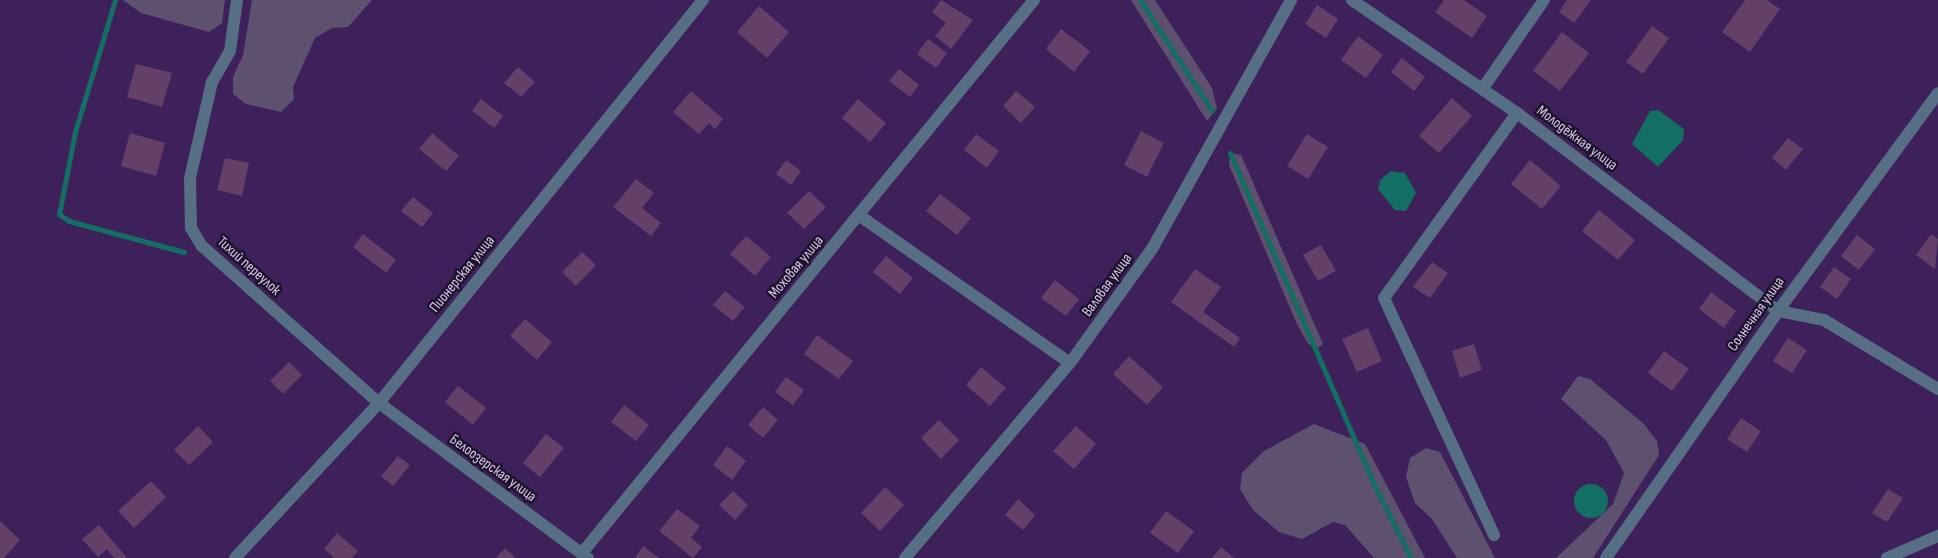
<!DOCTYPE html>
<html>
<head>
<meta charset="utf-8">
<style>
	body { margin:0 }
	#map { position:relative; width:1938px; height:558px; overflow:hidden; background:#3e215a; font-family:"Sofia Sans Condensed",sans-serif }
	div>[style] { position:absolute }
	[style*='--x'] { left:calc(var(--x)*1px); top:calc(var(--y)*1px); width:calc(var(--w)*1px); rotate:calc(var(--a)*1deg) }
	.green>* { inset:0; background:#5e5170 }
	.water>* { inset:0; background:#136e64 }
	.round { border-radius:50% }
	.stream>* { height:5px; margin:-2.5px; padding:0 2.5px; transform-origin:2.5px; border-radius:2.5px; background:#136e64 }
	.building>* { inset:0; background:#643f67 }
	.minor>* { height:12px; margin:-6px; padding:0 6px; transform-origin:6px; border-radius:6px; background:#566f85 }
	span { translate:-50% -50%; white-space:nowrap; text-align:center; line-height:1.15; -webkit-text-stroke:5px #1f132c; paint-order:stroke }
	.street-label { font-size:15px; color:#d8caed }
</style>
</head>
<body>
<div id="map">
	<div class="green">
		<div style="clip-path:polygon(123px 0,225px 0,222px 23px,209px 32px,141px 13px)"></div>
		<div style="clip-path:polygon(252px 0,372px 0,348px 27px,332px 28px,315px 38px,293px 87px,294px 99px,281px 112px,246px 104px,233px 94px,233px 77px,243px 55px)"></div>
		<div style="clip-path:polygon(1131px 0,1155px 0,1212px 88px,1217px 108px,1207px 121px)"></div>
		<div style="clip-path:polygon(1230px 153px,1241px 155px,1323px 344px,1318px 348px,1308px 344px,1296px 322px,1229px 165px)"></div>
		<div style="clip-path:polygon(1578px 376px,1590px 379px,1644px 424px,1657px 441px,1659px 455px,1593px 558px,1556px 558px,1613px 504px,1624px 473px,1606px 440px,1561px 399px)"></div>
		<div style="clip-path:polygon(1314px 424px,1365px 444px,1425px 558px,1374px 558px,1345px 525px,1333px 522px,1302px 539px,1279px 532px,1253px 510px,1240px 489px,1242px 473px,1264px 451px)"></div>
		<div style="clip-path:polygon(1426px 448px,1440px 452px,1495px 558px,1457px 558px,1432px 519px,1415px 503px,1406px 477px,1410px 458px)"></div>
	</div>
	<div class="water">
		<div style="clip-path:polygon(1658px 110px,1684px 129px,1683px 140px,1658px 167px,1632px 144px,1650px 111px)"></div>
		<div style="clip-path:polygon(1391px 171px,1405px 173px,1416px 193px,1406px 211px,1395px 210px,1378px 189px,1380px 180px)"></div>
		<div class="round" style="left:1574px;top:484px;width:34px;height:34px"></div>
	</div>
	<div class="stream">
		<div style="--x:115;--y:0;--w:138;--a:106.9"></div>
		<div style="--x:75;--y:132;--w:84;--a:101"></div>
		<div style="--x:59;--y:214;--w:12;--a:35"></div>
		<div style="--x:69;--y:221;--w:119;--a:15.1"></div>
		<div style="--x:1140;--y:0;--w:132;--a:57"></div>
		<div style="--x:1230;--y:153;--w:354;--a:66.5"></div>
		<div style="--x:1371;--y:478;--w:89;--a:63.4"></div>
	</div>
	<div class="building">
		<div style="clip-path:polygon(941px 0,973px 20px,951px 49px,935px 36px,946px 23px,932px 12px)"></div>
		<div style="clip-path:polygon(1444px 0,1464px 0,1487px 16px,1472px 38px,1435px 12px)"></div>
		<div style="clip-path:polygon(1567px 0,1591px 0,1574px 23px,1559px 12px)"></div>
		<div style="clip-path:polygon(1745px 0,1767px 0,1780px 9px,1750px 52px,1722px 32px)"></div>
		<div style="clip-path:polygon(1317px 5px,1338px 19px,1326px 38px,1305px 24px)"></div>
		<div style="clip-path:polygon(759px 6px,789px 32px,767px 58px,737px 32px)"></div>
		<div style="clip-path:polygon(1652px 26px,1669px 38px,1643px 74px,1626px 62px)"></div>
		<div style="clip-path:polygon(1061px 29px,1090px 51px,1074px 72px,1046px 49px)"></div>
		<div style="clip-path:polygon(1562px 32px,1589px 53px,1560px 91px,1533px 71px)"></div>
		<div style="clip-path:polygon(1358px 36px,1383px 55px,1366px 78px,1341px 60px)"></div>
		<div style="clip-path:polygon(928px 39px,947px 53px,936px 68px,917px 54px)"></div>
		<div style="clip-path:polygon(1402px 58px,1425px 77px,1414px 91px,1391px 72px)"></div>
		<div style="clip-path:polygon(136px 64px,172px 73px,162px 107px,127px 97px)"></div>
		<div style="clip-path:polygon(518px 67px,535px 82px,521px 97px,504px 83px)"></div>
		<div style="clip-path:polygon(899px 69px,919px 85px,910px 97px,889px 81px)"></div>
		<div style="clip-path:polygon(691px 91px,723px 119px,715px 129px,709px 123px,699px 134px,673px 112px)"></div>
		<div style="clip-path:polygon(1016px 91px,1035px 107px,1021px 123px,1003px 106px)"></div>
		<div style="clip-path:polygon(1452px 98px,1472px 116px,1439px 153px,1419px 136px)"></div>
		<div style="clip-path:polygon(481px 99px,503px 116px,494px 128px,472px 111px)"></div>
		<div style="clip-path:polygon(858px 99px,886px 123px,870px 142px,842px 118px)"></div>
		<div style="clip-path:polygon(1141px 131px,1164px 143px,1147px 177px,1124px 165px)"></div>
		<div style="clip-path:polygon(130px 133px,165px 143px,156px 176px,121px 166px)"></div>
		<div style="clip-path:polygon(432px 133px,459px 156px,446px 171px,419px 149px)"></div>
		<div style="clip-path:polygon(976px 134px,999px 151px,987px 168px,964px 150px)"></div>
		<div style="clip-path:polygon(1307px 134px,1328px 147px,1308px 179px,1287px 166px)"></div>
		<div style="clip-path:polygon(1788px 138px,1803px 149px,1786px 170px,1772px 158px)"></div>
		<div style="clip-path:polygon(225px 158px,249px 163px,242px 196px,217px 190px)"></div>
		<div style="clip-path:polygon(786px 160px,801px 171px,791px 185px,776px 174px)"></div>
		<div style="clip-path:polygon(1530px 160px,1561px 186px,1542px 209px,1511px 184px)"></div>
		<div style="clip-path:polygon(636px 179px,654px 193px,642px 208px,661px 223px,651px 236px,613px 207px)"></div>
		<div style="clip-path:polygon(809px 191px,826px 207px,804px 229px,787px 213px)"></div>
		<div style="clip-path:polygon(940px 194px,971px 218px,957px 235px,926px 211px)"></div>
		<div style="clip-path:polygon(413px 197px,433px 213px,422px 227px,401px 211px)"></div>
		<div style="clip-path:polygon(1599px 210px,1635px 240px,1618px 260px,1582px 231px)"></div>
		<div style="clip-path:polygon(363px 234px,396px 260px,386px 273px,353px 247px)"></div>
		<div style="clip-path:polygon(1931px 234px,1938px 239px,1935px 269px,1916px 255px)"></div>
		<div style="clip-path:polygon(1857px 235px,1875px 249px,1859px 270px,1841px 256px)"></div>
		<div style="clip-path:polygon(746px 236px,771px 257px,755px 276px,730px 254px)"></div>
		<div style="clip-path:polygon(1321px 245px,1336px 271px,1318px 281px,1303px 255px)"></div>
		<div style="clip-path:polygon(582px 252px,596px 265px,576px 286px,562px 272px)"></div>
		<div style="clip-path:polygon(886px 256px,913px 278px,900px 294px,873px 272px)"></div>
		<div style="clip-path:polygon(1432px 262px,1448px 273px,1430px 298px,1413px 287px)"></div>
		<div style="clip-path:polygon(1834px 267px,1851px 279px,1837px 299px,1820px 287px)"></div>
		<div style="clip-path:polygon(1195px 269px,1221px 287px,1203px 312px,1240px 338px,1234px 347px,1171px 302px)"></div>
		<div style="clip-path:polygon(1055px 280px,1079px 299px,1066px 316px,1041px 298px)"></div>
		<div style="clip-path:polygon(725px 291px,745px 307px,733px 321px,713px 305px)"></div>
		<div style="clip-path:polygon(1711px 292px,1736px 311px,1724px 328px,1699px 309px)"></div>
		<div style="clip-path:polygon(525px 319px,552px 342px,537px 360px,510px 336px)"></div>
		<div style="clip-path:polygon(1368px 328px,1382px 361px,1357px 372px,1342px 339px)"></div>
		<div style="clip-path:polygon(817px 335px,853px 361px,839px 379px,804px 354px)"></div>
		<div style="clip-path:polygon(1788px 338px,1807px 350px,1792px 373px,1773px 361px)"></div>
		<div style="clip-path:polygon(1474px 344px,1482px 370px,1460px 378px,1452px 351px)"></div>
		<div style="clip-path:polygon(1664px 351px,1689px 369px,1672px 391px,1648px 373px)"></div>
		<div style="clip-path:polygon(1129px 356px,1163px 387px,1147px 405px,1113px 374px)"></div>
		<div style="clip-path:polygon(289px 362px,302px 375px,283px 394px,270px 381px)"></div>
		<div style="clip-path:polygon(981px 367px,1006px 388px,990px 406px,966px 385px)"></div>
		<div style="clip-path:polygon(786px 377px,804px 390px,793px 405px,775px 392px)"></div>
		<div style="clip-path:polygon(458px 386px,486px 408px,473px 425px,445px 402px)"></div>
		<div style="clip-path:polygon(624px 405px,649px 425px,636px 441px,611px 422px)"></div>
		<div style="clip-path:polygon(763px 407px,778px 420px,763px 438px,748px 425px)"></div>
		<div style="clip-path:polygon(1741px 418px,1761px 431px,1747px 452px,1727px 439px)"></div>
		<div style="clip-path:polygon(939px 420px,959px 440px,941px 459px,921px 438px)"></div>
		<div style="clip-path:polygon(198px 426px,213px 442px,189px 465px,174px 450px)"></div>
		<div style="clip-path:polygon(1076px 426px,1096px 444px,1074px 469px,1053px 451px)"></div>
		<div style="clip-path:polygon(546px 434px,564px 448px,540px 477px,523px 463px)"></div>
		<div style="clip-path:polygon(727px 446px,746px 461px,732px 480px,713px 465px)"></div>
		<div style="clip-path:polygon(398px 456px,410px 465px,393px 486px,381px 476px)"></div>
		<div style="clip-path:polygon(151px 481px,166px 497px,134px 528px,118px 511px)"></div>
		<div style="clip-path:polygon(885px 487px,904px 505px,880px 531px,861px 513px)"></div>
		<div style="clip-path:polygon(1888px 489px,1903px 498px,1887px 522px,1872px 513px)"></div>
		<div style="clip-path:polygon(733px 491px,748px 505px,735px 520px,719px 505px)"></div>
		<div style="clip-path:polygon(1018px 499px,1035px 515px,1023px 530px,1005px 515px)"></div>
		<div style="clip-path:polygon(677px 509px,700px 526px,691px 538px,702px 547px,693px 558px,659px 531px)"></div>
		<div style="clip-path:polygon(1166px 511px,1194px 531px,1178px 553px,1150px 533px)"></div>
		<div style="clip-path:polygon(0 521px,20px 540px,4px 558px,0 558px)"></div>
		<div style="clip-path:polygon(99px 525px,127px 558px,114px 558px,107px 549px,98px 557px,82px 539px)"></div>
		<div style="clip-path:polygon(337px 533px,358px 551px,352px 558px,334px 558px,324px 549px)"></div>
		<div style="clip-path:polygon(643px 546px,659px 558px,635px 558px)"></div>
		<div style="clip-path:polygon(1221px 547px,1234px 558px,1212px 558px)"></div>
		<div style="clip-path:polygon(505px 548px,516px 558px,496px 558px)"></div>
	</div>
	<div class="minor">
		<div style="--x:237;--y:0;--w:51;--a:97.8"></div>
		<div style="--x:230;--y:51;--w:36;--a:120"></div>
		<div style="--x:212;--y:82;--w:98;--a:102.9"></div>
		<div style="--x:190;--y:178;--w:50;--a:88.9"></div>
		<div style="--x:191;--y:228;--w:21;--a:59"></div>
		<div style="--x:202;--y:246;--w:237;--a:41.6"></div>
		<div style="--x:379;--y:403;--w:260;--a:36.6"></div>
		<div style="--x:1352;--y:0;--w:200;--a:34.4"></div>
		<div style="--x:1517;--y:113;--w:328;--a:37.2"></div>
		<div style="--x:1778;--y:311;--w:47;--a:11.1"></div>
		<div style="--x:1824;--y:320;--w:133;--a:31.2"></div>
		<div style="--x:1483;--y:88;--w:107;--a:-55.3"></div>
		<div style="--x:860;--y:216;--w:256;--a:35"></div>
		<div style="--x:1494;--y:535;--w:261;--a:-114.9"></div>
		<div style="--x:1384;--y:298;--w:228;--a:-54.3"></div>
		<div style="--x:582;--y:553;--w:714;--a:-50.74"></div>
		<div style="--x:235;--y:558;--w:212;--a:-47.1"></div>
		<div style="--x:379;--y:403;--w:517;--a:-51.2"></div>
		<div style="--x:905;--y:558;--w:255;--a:-49.8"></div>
		<div style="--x:1070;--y:363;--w:140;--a:-54.3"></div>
		<div style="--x:1152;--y:249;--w:285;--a:-60.8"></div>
		<div style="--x:1606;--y:558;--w:301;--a:-55.1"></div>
		<div style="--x:1778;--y:311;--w:270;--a:-53.7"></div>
		<div style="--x:1887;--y:558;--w:56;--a:-23.3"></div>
	</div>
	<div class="street-label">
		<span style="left:1577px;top:138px;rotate:37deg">Молодёжная улица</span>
		<span style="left:249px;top:266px;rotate:42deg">Тихий переулок</span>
		<span style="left:796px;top:267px;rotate:-50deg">Моховая улица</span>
		<span style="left:462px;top:274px;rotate:-51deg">Пионерская улица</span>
		<span style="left:1107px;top:285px;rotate:-54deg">Валовая улица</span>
		<span style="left:1756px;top:314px;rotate:-55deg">Солнечная улица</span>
		<span style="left:493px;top:468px;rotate:36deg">Белоозерская улица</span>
	</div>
</div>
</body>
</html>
